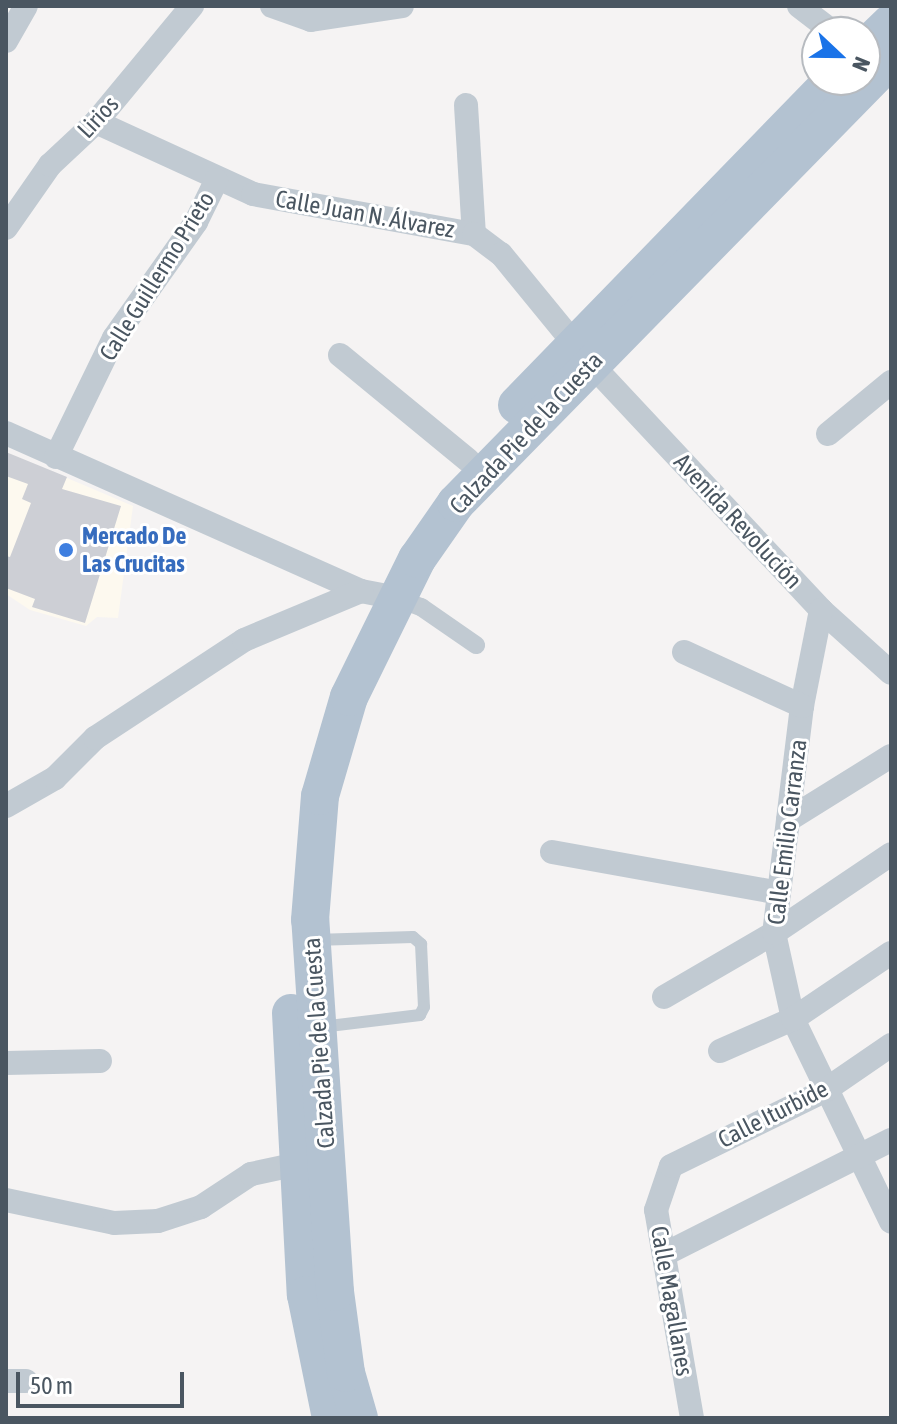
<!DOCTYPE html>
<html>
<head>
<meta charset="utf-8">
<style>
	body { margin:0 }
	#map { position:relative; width:897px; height:1424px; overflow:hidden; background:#f5f3f3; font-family:"Asap Condensed",sans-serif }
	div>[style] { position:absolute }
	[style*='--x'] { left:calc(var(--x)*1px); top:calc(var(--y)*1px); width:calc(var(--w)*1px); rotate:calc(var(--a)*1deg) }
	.commercial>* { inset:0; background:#fdf9ef }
	.building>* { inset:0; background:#cdcfd5 }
	.service>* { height:12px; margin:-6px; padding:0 6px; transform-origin:6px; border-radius:6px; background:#c1cad2 }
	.pedestrian>* { height:18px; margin:-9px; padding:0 9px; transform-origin:9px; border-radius:9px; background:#c1cad2 }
	.minor>* { height:24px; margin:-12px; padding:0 12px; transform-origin:12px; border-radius:12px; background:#c1cad2 }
	.primary>* { height:38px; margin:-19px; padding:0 19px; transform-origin:19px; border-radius:19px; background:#b3c2d1 }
	.dots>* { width:22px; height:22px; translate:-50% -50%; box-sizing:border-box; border:4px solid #fff; border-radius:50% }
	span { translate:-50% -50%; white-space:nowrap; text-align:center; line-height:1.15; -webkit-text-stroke:6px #fff; paint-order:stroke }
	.street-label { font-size:24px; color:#4a5661 }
	.shop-label { font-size:24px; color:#366cbe; font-weight:700 }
	.left { translate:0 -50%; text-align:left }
	.frame { position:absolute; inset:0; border:8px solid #4a5661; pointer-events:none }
	.north { position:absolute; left:801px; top:16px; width:80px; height:80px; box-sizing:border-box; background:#fff; border:2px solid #b7bbc0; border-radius:50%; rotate:112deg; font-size:22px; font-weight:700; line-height:32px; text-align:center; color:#4a5661 }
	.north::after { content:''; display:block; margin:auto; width:28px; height:36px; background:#1a73e8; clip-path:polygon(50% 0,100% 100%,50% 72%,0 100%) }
	.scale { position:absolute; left:16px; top:1372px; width:168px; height:36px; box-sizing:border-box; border:4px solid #4a5661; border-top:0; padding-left:10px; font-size:24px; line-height:28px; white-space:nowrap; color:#4a5661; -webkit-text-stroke:6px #fff; paint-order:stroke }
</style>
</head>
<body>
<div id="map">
	<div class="commercial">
		<div style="clip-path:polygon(6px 452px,133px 506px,118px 618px,97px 617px,86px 626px,30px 610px,6px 594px)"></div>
	</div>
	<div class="building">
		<div style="clip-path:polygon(6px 452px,67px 477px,62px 489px,121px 506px,85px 623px,32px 607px,35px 599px,6px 588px,6px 556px,10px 557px,31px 503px,22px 499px,28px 484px,6px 476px)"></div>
	</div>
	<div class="service">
		<div style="--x:314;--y:940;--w:99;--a:-1.7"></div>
		<div style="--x:413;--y:937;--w:11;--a:41"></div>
		<div style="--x:421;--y:944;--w:63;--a:87.3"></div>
		<div style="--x:424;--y:1007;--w:9;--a:117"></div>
		<div style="--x:420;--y:1015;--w:100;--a:173.1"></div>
	</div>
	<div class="pedestrian">
		<div style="--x:396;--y:598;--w:27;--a:20"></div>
		<div style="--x:421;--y:607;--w:67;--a:34.6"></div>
	</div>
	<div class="minor">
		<div style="--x:272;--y:6;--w:41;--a:19.7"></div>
		<div style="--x:311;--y:20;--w:92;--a:-8.7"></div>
		<div style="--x:799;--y:6;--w:43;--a:37.4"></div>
		<div style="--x:6;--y:41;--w:40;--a:-60.3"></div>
		<div style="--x:466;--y:105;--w:129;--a:86.5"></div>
		<div style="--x:96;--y:122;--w:173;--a:24.6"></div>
		<div style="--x:253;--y:194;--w:225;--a:10.3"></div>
		<div style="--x:474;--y:234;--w:34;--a:37"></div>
		<div style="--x:501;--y:254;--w:142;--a:50.7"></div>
		<div style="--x:591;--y:364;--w:337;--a:46.9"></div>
		<div style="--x:821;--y:610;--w:94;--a:42"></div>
		<div style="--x:6;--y:228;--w:77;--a:-55.1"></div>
		<div style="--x:50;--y:165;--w:63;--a:-43.1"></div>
		<div style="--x:96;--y:122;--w:151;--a:-50.4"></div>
		<div style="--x:340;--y:355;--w:166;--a:39.4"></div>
		<div style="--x:6;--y:433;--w:389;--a:24"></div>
		<div style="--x:361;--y:591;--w:36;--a:11"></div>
		<div style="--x:828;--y:434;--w:82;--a:-39.5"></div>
		<div style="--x:56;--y:457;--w:132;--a:-64"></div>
		<div style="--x:114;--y:338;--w:142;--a:-54.7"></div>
		<div style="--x:196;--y:222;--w:46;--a:-64"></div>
		<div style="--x:821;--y:610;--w:98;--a:101.2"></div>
		<div style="--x:802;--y:706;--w:229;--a:97"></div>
		<div style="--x:774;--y:933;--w:88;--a:77.5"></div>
		<div style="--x:793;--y:1019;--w:225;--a:64.2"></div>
		<div style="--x:684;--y:652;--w:130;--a:24.6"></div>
		<div style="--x:6;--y:806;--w:56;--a:-29.7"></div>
		<div style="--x:55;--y:778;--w:57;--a:-45"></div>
		<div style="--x:95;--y:738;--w:178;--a:-33.3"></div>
		<div style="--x:244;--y:640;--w:127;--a:-22.7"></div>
		<div style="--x:788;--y:820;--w:121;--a:-31.9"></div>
		<div style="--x:552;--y:852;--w:227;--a:10.2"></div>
		<div style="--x:664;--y:997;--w:127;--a:-30.2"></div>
		<div style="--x:774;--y:933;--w:141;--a:-34"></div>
		<div style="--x:720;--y:1051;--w:80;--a:-23.7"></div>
		<div style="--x:793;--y:1019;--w:118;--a:-34"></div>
		<div style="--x:6;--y:1063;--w:94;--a:-1.2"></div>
		<div style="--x:6;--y:1200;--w:110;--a:12"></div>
		<div style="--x:114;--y:1223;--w:44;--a:-2.6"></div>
		<div style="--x:158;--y:1221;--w:45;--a:-18"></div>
		<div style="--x:201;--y:1207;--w:60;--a:-33.4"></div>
		<div style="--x:251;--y:1174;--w:62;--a:-12"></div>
		<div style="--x:665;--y:1254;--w:253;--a:-26.8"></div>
		<div style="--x:6;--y:1381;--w:20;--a:0"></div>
		<div style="--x:692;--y:1418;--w:211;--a:-99.8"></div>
		<div style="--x:656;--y:1210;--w:46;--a:-71.2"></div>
		<div style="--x:671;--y:1166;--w:170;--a:-26.1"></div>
		<div style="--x:824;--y:1091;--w:81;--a:-34.5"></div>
	</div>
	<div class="primary">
		<div style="--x:865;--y:48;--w:36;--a:-44"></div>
		<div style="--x:517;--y:405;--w:453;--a:-45.8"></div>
		<div style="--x:291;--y:1013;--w:282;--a:87"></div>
		<div style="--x:306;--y:1295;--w:120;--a:78.5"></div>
		<div style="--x:359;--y:1418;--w:47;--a:-106.1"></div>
		<div style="--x:346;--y:1373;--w:82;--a:-97.7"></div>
		<div style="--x:335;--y:1292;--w:373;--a:-93.8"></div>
		<div style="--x:310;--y:920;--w:124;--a:-85.4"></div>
		<div style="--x:320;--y:796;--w:103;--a:-73.7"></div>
		<div style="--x:349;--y:697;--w:154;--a:-63.8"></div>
		<div style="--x:417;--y:559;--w:68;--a:-55.1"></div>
		<div style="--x:456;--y:503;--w:622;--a:-45.59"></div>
	</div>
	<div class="dots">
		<div style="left:66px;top:550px;background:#3f7fe0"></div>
	</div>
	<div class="street-label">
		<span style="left:98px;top:117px;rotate:-47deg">Lirios</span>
		<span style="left:365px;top:214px;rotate:10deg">Calle Juan N. Álvarez</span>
		<span style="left:157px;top:276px;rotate:-58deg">Calle Guillermo Prieto</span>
		<span style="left:526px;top:433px;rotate:-47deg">Calzada Pie de la Cuesta</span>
		<span style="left:738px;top:521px;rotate:47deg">Avenida Revolución</span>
		<span style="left:787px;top:832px;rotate:-83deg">Calle Emilio Carranza</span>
		<span style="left:319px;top:1043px;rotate:-94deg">Calzada Pie de la Cuesta</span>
		<span style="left:773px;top:1114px;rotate:-27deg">Calle Iturbide</span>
		<span style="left:672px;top:1301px;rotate:80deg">Calle Magallanes</span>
	</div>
	<div class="shop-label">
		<span class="left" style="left:82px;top:550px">Mercado De<br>Las Crucitas</span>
	</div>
	<div class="frame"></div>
	<div class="north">N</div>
	<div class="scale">50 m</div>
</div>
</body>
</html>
